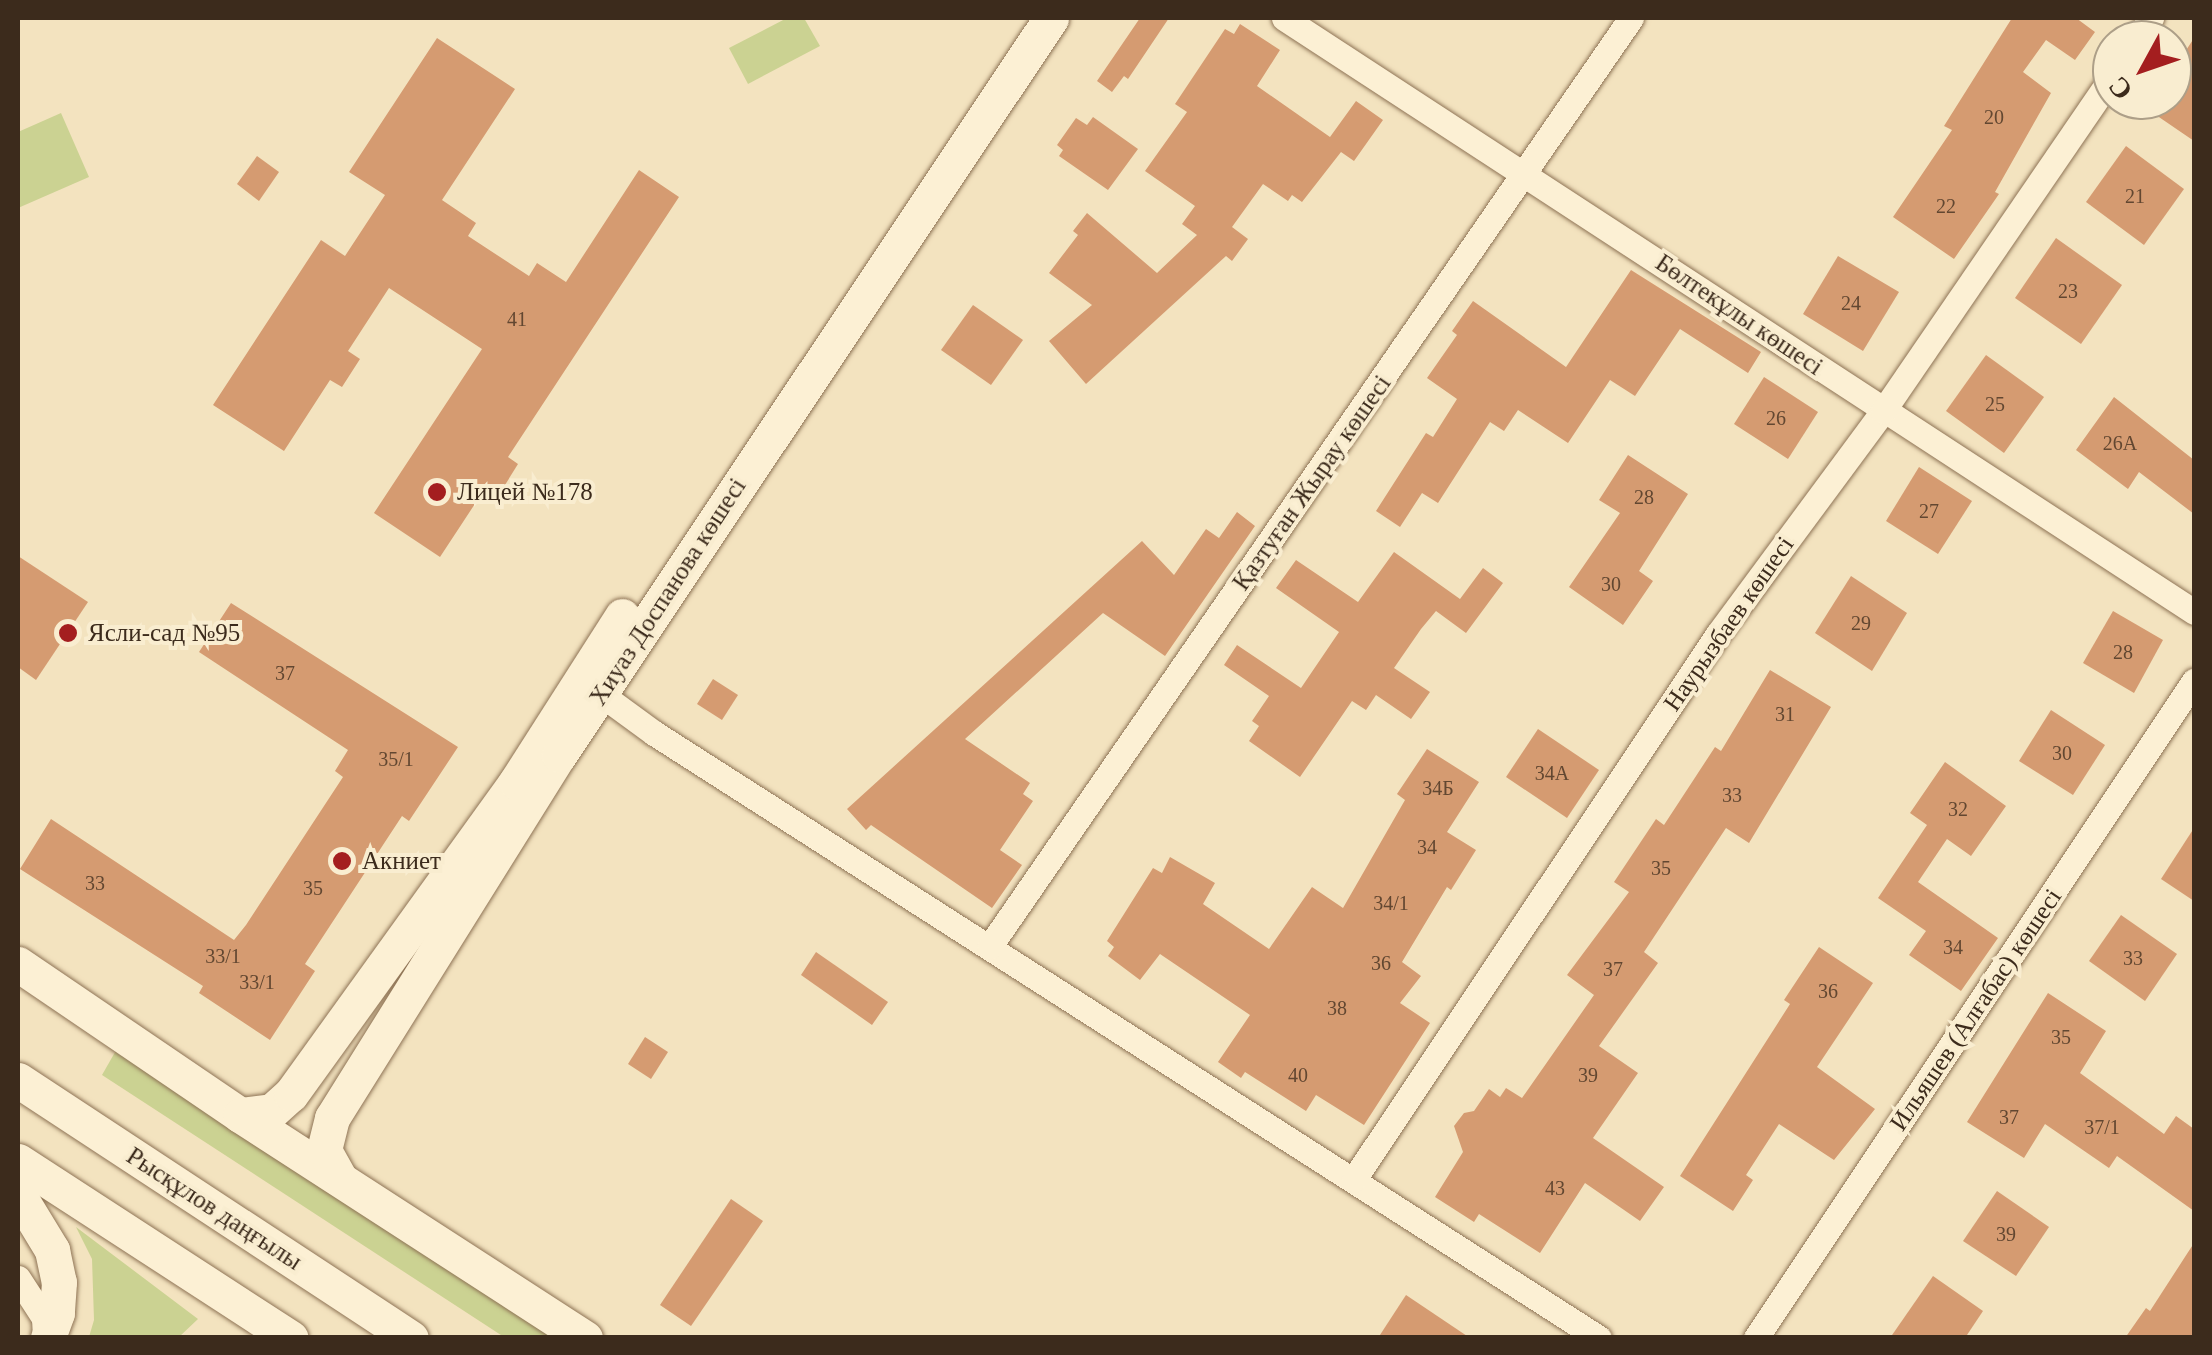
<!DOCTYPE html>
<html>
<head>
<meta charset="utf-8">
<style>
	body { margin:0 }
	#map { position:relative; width:2212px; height:1355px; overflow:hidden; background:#f3e3bf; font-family:Georgia,serif }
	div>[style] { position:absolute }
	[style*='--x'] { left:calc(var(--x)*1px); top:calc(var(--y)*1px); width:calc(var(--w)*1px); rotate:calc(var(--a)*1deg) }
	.green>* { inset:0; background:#cbd292 }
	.building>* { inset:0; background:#d59b71 }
	.roads { filter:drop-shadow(0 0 2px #8e7355) drop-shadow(0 0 2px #8e7355) }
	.street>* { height:25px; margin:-12.5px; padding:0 12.5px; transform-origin:12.5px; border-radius:12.5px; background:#fcf0d4 }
	.secondary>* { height:35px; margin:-17.5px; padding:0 17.5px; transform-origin:17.5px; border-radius:17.5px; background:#fcf0d4 }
	.dots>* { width:28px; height:28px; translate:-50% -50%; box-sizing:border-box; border:5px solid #f9edd0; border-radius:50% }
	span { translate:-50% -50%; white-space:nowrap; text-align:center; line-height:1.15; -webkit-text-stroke:8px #f9edd0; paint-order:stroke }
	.number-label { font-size:20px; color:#624731 }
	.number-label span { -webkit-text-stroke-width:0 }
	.street-label { font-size:25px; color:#3c2b1c }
	.poi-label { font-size:25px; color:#3c2b1c }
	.left { translate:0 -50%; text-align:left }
	.frame { position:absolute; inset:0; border:20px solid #3c2b1c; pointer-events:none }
	.north { position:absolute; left:2092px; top:20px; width:100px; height:100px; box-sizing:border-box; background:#f9edd0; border:2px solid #ad9f88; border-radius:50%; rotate:230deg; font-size:28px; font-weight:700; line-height:40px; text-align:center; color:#3c2b1c }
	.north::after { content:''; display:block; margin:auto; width:35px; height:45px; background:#a41e1f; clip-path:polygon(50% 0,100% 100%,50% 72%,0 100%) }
</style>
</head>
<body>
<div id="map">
	<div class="green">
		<div style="clip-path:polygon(787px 18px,804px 18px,820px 46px,748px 84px,729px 48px)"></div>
		<div style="clip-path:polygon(61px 113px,89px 177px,18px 208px,18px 132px)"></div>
		<div style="clip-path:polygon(118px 1047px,564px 1337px,504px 1337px,102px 1075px)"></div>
		<div style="clip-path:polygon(76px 1227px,198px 1319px,179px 1337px,89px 1337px,94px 1320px,92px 1259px)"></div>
	</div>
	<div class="building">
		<div style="clip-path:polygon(1140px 18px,1169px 18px,1128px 79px,1124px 76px,1112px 92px,1097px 81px)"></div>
		<div style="clip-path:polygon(2012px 18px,2076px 18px,2095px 32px,2075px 60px,2046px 40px,2023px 72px,2051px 93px,1995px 192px,1999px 194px,1954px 259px,1893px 217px,1952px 130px,1944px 126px)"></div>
		<div style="clip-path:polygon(1240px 24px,1280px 50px,1257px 86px,1330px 137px,1356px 101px,1383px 120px,1354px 161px,1341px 152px,1302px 202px,1292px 195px,1288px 201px,1263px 184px,1232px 227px,1248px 239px,1232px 261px,1226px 256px,1086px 384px,1049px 341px,1092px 305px,1049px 273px,1078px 235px,1073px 231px,1087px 213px,1157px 273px,1197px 235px,1182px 224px,1195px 206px,1145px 171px,1187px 112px,1175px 104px,1225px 29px,1234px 34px)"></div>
		<div style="clip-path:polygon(437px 38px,515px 89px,442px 200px,476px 223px,468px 236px,529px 276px,537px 263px,566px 282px,639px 170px,679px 197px,508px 457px,518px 464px,500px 493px,488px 484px,440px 557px,374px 513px,482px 349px,389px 288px,348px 351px,360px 359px,342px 387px,330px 380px,284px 451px,213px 405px,321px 240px,345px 256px,385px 195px,349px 172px)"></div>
		<div style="clip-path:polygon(2194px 38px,2194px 141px,2134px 100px,2172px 100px,2172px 72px)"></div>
		<div style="clip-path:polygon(1093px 117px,1138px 149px,1108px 190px,1059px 156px,1063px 150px,1057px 145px,1076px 118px,1087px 125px)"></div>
		<div style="clip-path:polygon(2126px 146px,2184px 189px,2144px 245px,2086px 202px)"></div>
		<div style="clip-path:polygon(257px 156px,279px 172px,259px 201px,237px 184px)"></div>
		<div style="clip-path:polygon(2056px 238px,2122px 285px,2081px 344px,2015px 298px)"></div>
		<div style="clip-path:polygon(1838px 256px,1899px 292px,1863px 351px,1803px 314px)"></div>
		<div style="clip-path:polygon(1631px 270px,1761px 352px,1748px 373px,1680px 329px,1635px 396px,1610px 380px,1568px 443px,1518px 410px,1504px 431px,1490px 422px,1438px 503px,1422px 493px,1400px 527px,1376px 511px,1426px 433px,1433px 437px,1457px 399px,1427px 378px,1457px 335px,1452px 331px,1473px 301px,1566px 367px)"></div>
		<div style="clip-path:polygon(973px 305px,1023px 340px,991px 385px,941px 350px)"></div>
		<div style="clip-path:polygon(1986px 355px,2044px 397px,2004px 453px,1946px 411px)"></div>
		<div style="clip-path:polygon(1764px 377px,1818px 412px,1788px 459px,1734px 424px)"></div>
		<div style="clip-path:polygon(2114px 397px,2194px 460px,2194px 514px,2139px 472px,2128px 489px,2076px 450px)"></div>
		<div style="clip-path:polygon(1628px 455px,1688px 494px,1639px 571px,1653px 581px,1623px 625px,1569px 587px,1620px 513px,1599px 500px)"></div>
		<div style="clip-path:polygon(1919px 467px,1972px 501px,1938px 554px,1886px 521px)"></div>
		<div style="clip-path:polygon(1237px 512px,1255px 526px,1165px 656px,1103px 613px,965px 739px,1030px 783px,1023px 794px,1033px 801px,1000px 850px,1022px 865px,992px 908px,871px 825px,866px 830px,847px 809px,1142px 541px,1174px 575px,1206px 529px,1219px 538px)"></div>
		<div style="clip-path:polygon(1394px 552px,1460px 599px,1483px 568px,1503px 583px,1466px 633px,1436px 611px,1421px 629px,1394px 668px,1430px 692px,1411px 719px,1376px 695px,1366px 710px,1352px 701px,1300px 777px,1249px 741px,1259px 726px,1252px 721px,1269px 696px,1224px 665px,1237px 645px,1301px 688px,1339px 632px,1276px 588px,1296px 560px,1358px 602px)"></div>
		<div style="clip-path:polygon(18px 556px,88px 602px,36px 680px,18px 667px)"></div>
		<div style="clip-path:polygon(1851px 576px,1907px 613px,1872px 671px,1815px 633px)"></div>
		<div style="clip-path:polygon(231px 603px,458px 747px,409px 821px,402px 816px,305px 964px,315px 971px,270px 1040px,199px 993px,203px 986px,20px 869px,51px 819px,234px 940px,246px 925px,343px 777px,335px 771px,348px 750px,199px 652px)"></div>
		<div style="clip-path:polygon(2113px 611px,2163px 640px,2134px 693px,2083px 663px)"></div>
		<div style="clip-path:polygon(1770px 670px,1831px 707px,1749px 843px,1726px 828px,1644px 952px,1658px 963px,1599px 1046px,1638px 1073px,1593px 1138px,1664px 1187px,1640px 1221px,1585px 1183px,1540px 1253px,1479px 1214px,1474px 1222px,1435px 1197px,1463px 1152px,1454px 1126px,1464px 1113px,1474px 1111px,1489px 1089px,1500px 1097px,1506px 1088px,1522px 1098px,1594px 995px,1567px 975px,1629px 892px,1614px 882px,1656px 819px,1664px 825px,1715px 747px,1721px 751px)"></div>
		<div style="clip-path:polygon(713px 679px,738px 695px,722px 720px,697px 704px)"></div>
		<div style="clip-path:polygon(2051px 710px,2105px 745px,2073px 795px,2019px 761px)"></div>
		<div style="clip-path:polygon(1538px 729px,1599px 770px,1567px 818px,1506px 777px)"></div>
		<div style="clip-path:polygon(1427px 749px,1479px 782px,1447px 832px,1476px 850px,1451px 890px,1447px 887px,1402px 962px,1421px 976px,1400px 1003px,1430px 1023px,1364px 1125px,1316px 1095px,1306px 1111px,1245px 1072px,1241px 1078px,1218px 1062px,1250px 1015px,1160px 954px,1140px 980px,1108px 956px,1114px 947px,1107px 941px,1153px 868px,1162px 873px,1170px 857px,1215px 883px,1203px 904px,1269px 949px,1312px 887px,1343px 908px,1405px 800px,1397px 794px)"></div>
		<div style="clip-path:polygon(1945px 762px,2006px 806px,1971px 856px,1947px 839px,1918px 882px,1998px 938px,1961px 991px,1909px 955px,1926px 931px,1878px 898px,1927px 825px,1910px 813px)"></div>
		<div style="clip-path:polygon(2194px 828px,2194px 901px,2161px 879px)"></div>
		<div style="clip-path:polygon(2121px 915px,2177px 954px,2145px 1001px,2089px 961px)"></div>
		<div style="clip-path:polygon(1819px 947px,1873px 983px,1817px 1067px,1875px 1109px,1834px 1160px,1779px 1124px,1746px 1175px,1753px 1180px,1733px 1211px,1680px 1176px,1790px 1004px,1784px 1000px)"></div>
		<div style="clip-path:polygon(816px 952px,888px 1002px,872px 1025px,801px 975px)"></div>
		<div style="clip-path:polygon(2048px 993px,2106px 1031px,2080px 1073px,2164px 1134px,2176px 1116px,2194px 1129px,2194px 1211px,2117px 1156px,2109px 1168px,2045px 1124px,2024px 1158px,1967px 1122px)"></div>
		<div style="clip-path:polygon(645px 1037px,668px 1052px,651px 1079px,628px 1064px)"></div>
		<div style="clip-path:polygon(1997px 1191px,2049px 1227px,2016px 1276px,1963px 1241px)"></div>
		<div style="clip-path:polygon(731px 1199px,763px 1221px,691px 1326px,660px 1305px)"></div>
		<div style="clip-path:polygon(2194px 1243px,2194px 1338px,2125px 1338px,2146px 1308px,2150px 1311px)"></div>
		<div style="clip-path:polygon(1933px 1276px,1983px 1311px,1965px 1338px,1890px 1338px)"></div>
		<div style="clip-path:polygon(1406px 1295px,1470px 1338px,1378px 1338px)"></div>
	</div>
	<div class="roads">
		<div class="street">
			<div style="--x:1284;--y:18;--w:1087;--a:33.13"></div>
			<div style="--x:2136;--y:40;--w:27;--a:-56"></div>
			<div style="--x:587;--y:684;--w:83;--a:36.2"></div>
			<div style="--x:654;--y:733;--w:1122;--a:32.63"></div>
			<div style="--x:990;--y:946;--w:1128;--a:-55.37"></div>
			<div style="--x:1354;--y:1179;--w:655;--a:-56.26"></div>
			<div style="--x:1718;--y:634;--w:277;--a:-53.5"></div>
			<div style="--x:1883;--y:411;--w:406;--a:-55.6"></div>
			<div style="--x:18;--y:1278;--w:48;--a:57"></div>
			<div style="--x:44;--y:1318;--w:20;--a:87"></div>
			<div style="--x:1756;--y:1338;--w:790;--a:-56.31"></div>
		</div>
		<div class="secondary">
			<div style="--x:18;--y:964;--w:268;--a:34.2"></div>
			<div style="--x:240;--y:1115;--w:411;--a:32.9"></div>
			<div style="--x:18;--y:1080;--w:470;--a:33.3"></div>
			<div style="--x:240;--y:1115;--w:32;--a:-7"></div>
			<div style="--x:272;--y:1111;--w:25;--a:-42"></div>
			<div style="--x:291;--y:1094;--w:385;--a:-54.2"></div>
			<div style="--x:516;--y:782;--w:197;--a:-57.4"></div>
			<div style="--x:18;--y:1161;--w:325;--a:33"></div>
			<div style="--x:340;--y:1179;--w:33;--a:-119"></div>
			<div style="--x:324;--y:1150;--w:33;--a:-76"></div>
			<div style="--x:332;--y:1118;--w:428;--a:-58"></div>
			<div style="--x:559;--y:755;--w:886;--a:-56.27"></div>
			<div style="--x:18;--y:1194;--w:66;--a:58.7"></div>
			<div style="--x:52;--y:1250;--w:33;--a:78"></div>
			<div style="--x:59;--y:1282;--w:31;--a:94"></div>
			<div style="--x:57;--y:1313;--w:27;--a:110"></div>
		</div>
	</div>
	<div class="dots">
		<div style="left:437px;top:492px;background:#a41e1f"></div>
		<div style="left:68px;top:633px;background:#a41e1f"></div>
		<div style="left:342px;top:861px;background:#a41e1f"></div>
	</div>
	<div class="number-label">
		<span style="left:1994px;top:117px">20</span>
		<span style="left:2135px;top:196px">21</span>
		<span style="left:1946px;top:206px">22</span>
		<span style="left:2068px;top:291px">23</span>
		<span style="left:1851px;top:303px">24</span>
		<span style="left:517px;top:319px">41</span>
		<span style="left:1995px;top:404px">25</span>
		<span style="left:1776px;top:418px">26</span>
		<span style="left:2120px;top:443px">26А</span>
		<span style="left:1644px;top:497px">28</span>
		<span style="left:1929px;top:511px">27</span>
		<span style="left:1611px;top:584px">30</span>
		<span style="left:1861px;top:623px">29</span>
		<span style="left:2123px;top:652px">28</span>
		<span style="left:285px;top:673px">37</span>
		<span style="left:1785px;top:714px">31</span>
		<span style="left:2062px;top:753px">30</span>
		<span style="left:396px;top:759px">35/1</span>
		<span style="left:1552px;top:773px">34А</span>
		<span style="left:1438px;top:788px">34Б</span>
		<span style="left:1732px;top:795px">33</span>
		<span style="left:1958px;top:809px">32</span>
		<span style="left:1427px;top:847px">34</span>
		<span style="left:1661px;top:868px">35</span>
		<span style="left:95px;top:883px">33</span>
		<span style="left:313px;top:888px">35</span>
		<span style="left:1391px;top:903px">34/1</span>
		<span style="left:1953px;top:947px">34</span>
		<span style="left:223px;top:956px">33/1</span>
		<span style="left:2133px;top:958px">33</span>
		<span style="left:1381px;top:963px">36</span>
		<span style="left:1613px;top:969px">37</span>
		<span style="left:257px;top:982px">33/1</span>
		<span style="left:1828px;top:991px">36</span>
		<span style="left:1337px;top:1008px">38</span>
		<span style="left:2061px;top:1037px">35</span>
		<span style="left:1298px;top:1075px">40</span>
		<span style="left:1588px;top:1075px">39</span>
		<span style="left:2009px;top:1117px">37</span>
		<span style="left:2102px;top:1127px">37/1</span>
		<span style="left:1555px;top:1188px">43</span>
		<span style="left:2006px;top:1234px">39</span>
	</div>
	<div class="street-label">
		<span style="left:1739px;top:315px;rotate:34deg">Бөлтекұлы көшесі</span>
		<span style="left:1312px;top:483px;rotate:-55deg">Қазтуған Жырау көшесі</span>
		<span style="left:668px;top:592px;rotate:-57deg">Хиуаз Доспанова көшесі</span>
		<span style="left:1729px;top:624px;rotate:-55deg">Наурызбаев көшесі</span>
		<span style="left:1976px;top:1010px;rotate:-56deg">Ильяшев (Алғабас) көшесі</span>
		<span style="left:214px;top:1209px;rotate:33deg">Рысқұлов даңғылы</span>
	</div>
	<div class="poi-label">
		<span class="left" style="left:457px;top:492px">Лицей №178</span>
		<span class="left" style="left:88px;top:633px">Ясли-сад №95</span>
		<span class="left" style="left:362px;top:861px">Акниет</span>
	</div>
	<div class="frame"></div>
	<div class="north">С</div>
</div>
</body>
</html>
